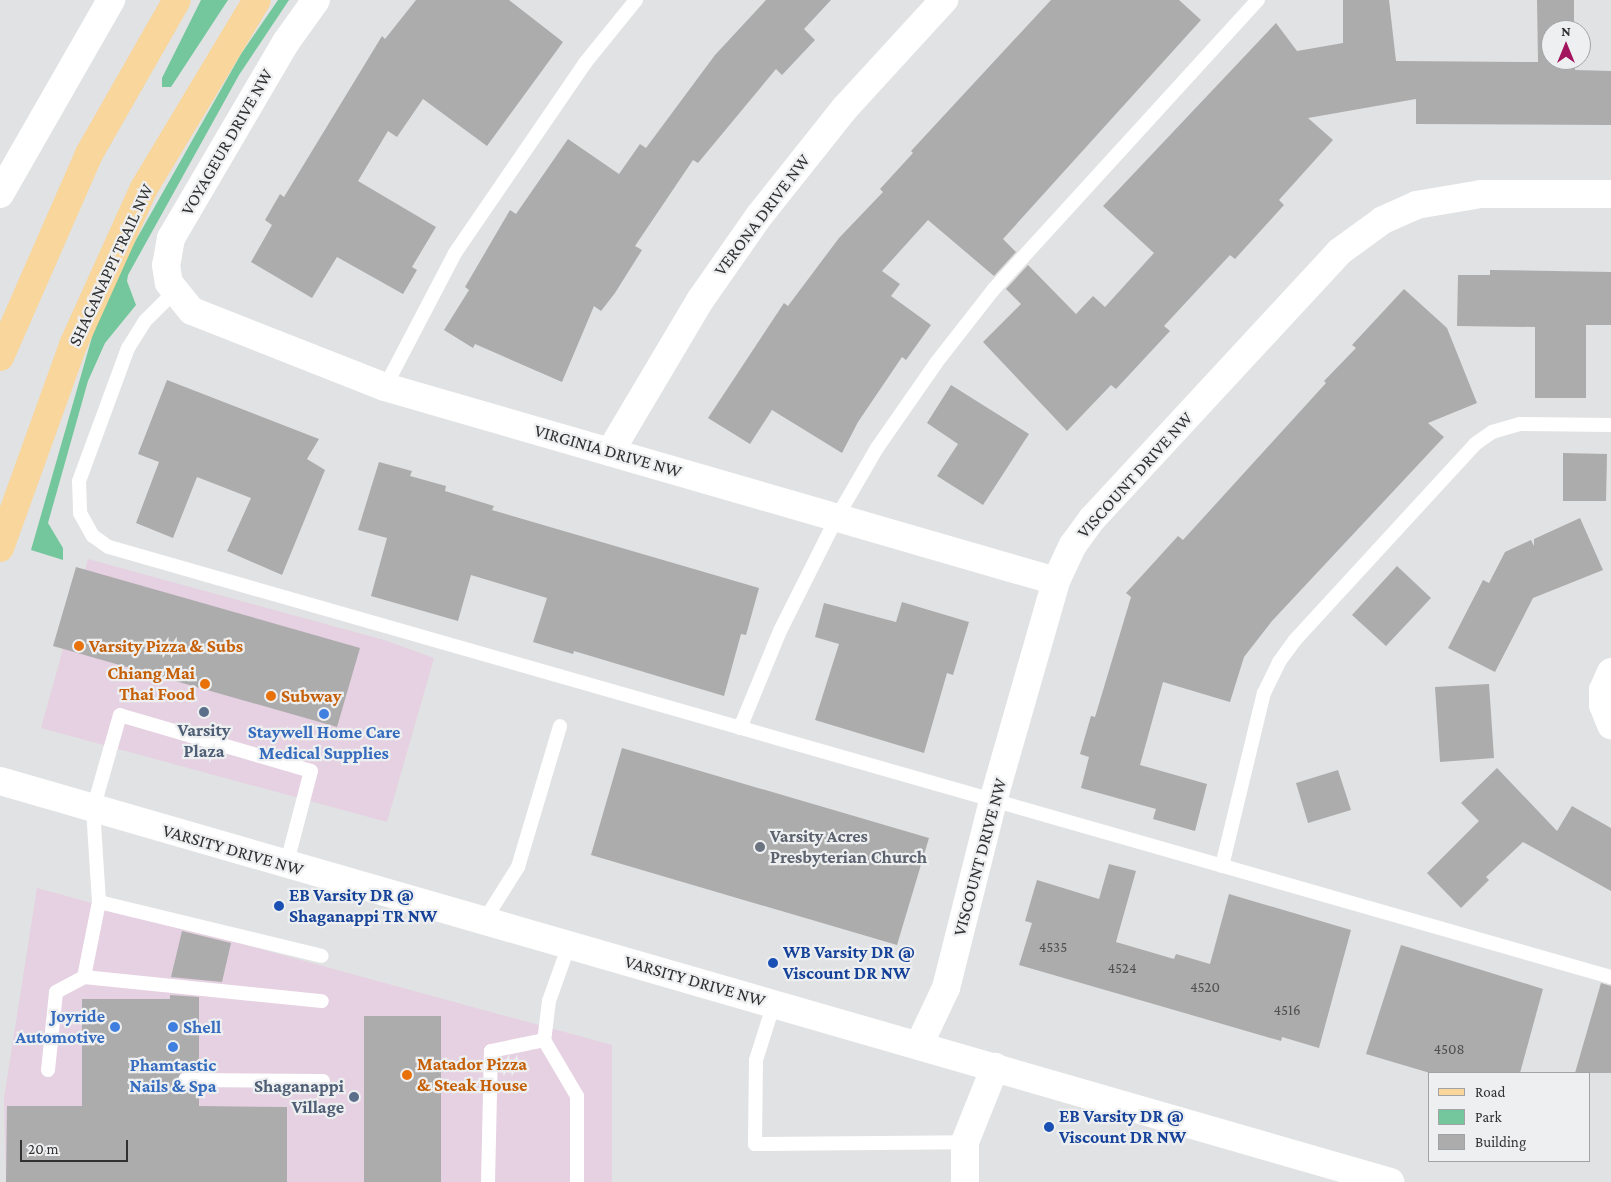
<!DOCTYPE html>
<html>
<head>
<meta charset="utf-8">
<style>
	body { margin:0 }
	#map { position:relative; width:1611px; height:1182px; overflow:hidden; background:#e1e2e3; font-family:"Crimson Pro",serif }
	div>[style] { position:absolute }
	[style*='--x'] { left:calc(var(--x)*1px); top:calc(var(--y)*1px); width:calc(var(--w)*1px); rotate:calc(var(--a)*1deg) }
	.commercial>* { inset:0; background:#e5d1e1 }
	.green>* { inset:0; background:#74c79c }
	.building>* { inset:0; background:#adacac }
	.lane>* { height:14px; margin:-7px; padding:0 7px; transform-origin:7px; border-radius:7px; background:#fff }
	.street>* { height:28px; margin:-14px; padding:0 14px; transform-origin:14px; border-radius:14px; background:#fff }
	.primary>* { height:28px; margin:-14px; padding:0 14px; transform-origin:14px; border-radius:14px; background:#f8d69c }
	.dots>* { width:14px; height:14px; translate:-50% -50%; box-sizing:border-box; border:2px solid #eeeff0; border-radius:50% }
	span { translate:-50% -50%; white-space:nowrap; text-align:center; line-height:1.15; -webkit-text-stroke:4.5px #eeeff0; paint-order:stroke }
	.number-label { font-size:15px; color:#505050 }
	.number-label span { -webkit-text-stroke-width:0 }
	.street-label { font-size:18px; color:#313132 }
	.food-label { font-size:18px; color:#c56008; font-weight:700 }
	.left { translate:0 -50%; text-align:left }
	.right { translate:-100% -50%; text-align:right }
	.service-label { font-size:18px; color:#4e5e75; font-weight:700 }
	.shop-label { font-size:18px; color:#366cbe; font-weight:700 }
	.worship-label { font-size:18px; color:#5b616d; font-weight:700 }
	.transit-label { font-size:18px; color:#164399; font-weight:700 }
	.legend { position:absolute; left:1428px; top:1072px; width:162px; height:90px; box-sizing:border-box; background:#eeeff0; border:1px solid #a2a3a4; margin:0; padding:6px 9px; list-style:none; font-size:15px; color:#313132 }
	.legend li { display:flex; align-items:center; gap:10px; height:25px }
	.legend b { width:25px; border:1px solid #a2a3a4 }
	.north { position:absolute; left:1541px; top:20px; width:50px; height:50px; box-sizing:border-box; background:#eeeff0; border:1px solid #a2a3a4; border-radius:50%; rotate:0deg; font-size:14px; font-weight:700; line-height:20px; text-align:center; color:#313132 }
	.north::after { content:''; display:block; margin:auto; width:18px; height:22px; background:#a2155e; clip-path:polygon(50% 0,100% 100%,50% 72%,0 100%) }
	.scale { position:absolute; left:20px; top:1140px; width:108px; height:22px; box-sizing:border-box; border:2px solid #313132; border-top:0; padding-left:6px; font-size:15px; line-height:18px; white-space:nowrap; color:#313132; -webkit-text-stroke:4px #eeeff0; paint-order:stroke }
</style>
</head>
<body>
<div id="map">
	<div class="commercial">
		<div style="clip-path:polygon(88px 559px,384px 640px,434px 658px,387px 822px,41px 728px)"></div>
		<div style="clip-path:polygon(37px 888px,612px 1045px,612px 1182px,6px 1182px,4px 1098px)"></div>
	</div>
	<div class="green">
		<div style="clip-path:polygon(201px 0,228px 0,171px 87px,162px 87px,162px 78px)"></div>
		<div style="clip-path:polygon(278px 0,289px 0,239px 75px,128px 275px,127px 281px,136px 305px,105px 343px,88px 381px,48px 523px,63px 548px,63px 560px,31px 550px,94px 330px,132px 247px,241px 54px)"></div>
	</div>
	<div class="building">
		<div style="clip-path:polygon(416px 0,509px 0,563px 42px,487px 146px,423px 99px,397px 137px,388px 131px,358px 181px,436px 227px,412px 267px,417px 270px,403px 294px,337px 257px,312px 298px,251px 262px,272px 225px,265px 220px,280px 194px,284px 197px,382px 36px,385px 39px)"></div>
		<div style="clip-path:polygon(766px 0,831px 0,804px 29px,815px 40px,782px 75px,776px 69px,698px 163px,693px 160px,635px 246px,642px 250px,615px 293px,601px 311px,594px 306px,562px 382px,475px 344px,473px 348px,444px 330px,469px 290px,465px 287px,510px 210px,516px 214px,568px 139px,619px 174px,640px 144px,646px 148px,715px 55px)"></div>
		<div style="clip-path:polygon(1051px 0,1179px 0,1201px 20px,1003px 239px,1016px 252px,994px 276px,928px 220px,882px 271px,900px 284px,891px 296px,931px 325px,906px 360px,902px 357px,858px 422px,842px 453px,772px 410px,750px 444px,708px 418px,784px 303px,788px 306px,839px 238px,883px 192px,880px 189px,913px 153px,911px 151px)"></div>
		<div style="clip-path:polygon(1343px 0,1389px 0,1396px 61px,1538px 62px,1537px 0,1574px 0,1574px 30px,1551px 30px,1551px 60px,1575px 60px,1575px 70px,1611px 71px,1611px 125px,1416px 124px,1416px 99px,1308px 118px,1333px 140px,1279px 200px,1284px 205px,1235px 259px,1230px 255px,1164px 326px,1170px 331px,1116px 389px,1111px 385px,1067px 431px,983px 342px,1021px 304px,1006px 289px,1028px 265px,1076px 314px,1093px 296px,1105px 307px,1154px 253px,1103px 206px,1276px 23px,1297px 51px,1343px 43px)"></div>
		<div style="clip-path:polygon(1490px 270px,1611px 272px,1611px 325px,1586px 325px,1586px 398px,1535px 398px,1535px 327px,1457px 326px,1458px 275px,1490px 275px)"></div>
		<div style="clip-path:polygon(1404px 289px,1447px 328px,1477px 403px,1428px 423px,1444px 437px,1272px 621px,1244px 657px,1230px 702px,1163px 682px,1140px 765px,1207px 784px,1195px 831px,1153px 819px,1156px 809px,1081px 788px,1089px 757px,1080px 754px,1091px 716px,1095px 717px,1131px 597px,1126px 593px,1178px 536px,1183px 540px,1326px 383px,1324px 381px,1356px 348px,1352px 345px)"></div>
		<div style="clip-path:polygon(167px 380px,319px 439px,307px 459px,325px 470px,282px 575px,227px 551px,251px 498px,197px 477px,173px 538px,136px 523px,159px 462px,138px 454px)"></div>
		<div style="clip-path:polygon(951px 385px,1029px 434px,983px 505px,937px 476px,958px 444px,927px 423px)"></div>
		<div style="clip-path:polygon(1563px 453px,1607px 454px,1606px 501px,1563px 501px)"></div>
		<div style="clip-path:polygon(379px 462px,412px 471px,410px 476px,446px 486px,445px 491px,494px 506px,492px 510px,759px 588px,746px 635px,741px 634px,724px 696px,574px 651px,573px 654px,533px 642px,547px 598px,471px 575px,458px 621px,371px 596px,387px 538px,358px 530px)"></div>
		<div style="clip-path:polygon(1580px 518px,1603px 570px,1533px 598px,1495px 672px,1448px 648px,1483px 580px,1489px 583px,1505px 552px,1531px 540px,1534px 546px,1534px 539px)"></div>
		<div style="clip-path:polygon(1397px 566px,1431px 598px,1386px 646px,1352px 615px)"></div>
		<div style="clip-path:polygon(76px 567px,360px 648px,337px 727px,53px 646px)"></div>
		<div style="clip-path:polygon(902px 602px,969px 622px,953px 675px,947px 673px,924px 753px,815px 720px,839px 644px,815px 637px,824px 603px,896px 622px)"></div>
		<div style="clip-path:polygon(1489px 684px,1494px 758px,1440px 762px,1435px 687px)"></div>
		<div style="clip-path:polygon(622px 748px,929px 838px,897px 945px,591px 855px)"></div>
		<div style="clip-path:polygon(1497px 768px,1557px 831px,1572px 806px,1611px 828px,1611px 891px,1523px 842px,1486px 877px,1489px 880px,1461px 908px,1427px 873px,1479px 821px,1461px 803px)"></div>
		<div style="clip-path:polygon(1338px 770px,1351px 810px,1308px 823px,1296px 783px)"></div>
		<div style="clip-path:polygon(1109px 864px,1136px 871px,1116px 942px,1174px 959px,1176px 954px,1210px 964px,1229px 894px,1351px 930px,1319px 1048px,1282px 1037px,1281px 1041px,1019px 965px,1032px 923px,1025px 921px,1037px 880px,1099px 899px)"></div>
		<div style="clip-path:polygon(182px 931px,231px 943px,222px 982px,171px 977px)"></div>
		<div style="clip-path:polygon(1401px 945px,1543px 989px,1520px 1073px,1430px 1073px,1366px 1054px)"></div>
		<div style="clip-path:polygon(1601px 983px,1611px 986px,1611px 1073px,1575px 1073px)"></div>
		<div style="clip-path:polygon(170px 995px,199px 997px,199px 1071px,180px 1073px,178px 1085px,184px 1089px,199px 1089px,199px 1106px,287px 1107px,287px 1182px,6px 1182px,7px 1106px,82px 1106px,82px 999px,170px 999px)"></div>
		<div style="clip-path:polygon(364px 1016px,441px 1016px,441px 1182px,364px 1182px)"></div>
	</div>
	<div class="lane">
		<div style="--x:174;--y:292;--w:41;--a:135"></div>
		<div style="--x:145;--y:321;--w:32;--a:122"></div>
		<div style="--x:128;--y:348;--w:142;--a:110.2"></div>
		<div style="--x:79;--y:481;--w:32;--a:88"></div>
		<div style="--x:80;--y:513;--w:26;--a:61"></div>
		<div style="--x:93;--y:536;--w:19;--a:35"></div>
		<div style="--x:109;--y:547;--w:1562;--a:15.98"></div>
		<div style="--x:385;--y:387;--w:151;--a:-62.4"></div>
		<div style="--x:455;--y:253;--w:230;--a:-55.6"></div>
		<div style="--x:585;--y:63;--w:81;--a:-51"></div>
		<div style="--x:740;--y:728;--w:105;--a:-67.6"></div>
		<div style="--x:780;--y:631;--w:127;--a:-63.4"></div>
		<div style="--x:837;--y:517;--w:80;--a:-59.9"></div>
		<div style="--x:877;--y:448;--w:103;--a:-55.2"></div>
		<div style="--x:936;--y:363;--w:93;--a:-52"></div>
		<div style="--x:993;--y:290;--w:393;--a:-47.6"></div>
		<div style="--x:286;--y:866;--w:98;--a:-75.3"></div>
		<div style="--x:311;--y:771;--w:199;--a:-163.7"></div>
		<div style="--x:120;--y:715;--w:98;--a:106"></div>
		<div style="--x:93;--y:809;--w:93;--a:86.3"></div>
		<div style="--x:99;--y:902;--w:229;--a:13.6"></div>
		<div style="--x:1222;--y:866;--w:178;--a:-76.4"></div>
		<div style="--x:1264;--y:693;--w:34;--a:-64"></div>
		<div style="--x:1279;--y:662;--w:27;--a:-54"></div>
		<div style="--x:1295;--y:640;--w:266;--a:-47.4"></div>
		<div style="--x:1475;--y:444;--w:21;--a:-35"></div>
		<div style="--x:1492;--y:432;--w:29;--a:-16"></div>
		<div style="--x:1520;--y:424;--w:91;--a:0.6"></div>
		<div style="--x:99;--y:902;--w:76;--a:101.3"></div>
		<div style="--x:84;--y:977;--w:239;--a:5.8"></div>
		<div style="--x:484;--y:921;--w:64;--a:-57.8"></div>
		<div style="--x:518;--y:867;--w:147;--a:-73.4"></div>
		<div style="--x:569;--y:945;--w:59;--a:109.7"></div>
		<div style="--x:549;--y:1001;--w:39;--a:97"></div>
		<div style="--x:544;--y:1040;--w:65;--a:59.5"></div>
		<div style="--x:577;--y:1096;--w:86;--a:90"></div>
		<div style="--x:774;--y:1003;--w:60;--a:107.5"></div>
		<div style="--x:756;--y:1060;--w:84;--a:90.7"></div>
		<div style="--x:755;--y:1144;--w:210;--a:-0.5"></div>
		<div style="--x:48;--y:1070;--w:78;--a:-84.1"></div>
		<div style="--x:56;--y:992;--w:32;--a:-28"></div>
		<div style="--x:185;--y:1080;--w:138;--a:0.4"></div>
		<div style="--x:488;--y:1182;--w:131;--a:-88.7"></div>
		<div style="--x:491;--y:1051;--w:54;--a:-11.7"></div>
	</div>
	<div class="street">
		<div style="--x:316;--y:0;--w:52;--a:125.5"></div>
		<div style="--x:286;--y:42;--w:227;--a:120.4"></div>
		<div style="--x:171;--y:238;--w:27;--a:100"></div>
		<div style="--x:166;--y:265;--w:18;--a:81"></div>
		<div style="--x:169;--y:283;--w:36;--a:51"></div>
		<div style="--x:192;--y:311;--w:207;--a:21.5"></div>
		<div style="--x:385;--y:387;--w:698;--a:16.13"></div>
		<div style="--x:0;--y:194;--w:224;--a:-60.2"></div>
		<div style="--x:610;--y:452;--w:178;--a:-59.3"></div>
		<div style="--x:701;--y:299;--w:101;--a:-55.1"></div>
		<div style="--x:759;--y:216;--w:138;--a:-51.5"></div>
		<div style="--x:845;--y:108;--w:147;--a:-47.5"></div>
		<div style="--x:1611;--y:672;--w:20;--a:114"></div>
		<div style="--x:1603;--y:690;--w:15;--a:90"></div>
		<div style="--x:1603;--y:705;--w:22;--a:68"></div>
		<div style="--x:0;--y:781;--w:1447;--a:16.09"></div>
		<div style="--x:919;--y:1045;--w:63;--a:-64.7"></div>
		<div style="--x:946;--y:988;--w:193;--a:-75.9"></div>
		<div style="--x:993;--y:801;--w:229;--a:-74"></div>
		<div style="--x:1056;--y:581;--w:40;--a:-65"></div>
		<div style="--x:1073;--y:545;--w:32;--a:-54"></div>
		<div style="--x:1092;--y:519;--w:364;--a:-47.2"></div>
		<div style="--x:1339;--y:252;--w:54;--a:-36"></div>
		<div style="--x:1383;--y:220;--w:36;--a:-24"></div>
		<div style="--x:1416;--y:205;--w:66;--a:-9.6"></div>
		<div style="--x:1481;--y:194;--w:130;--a:0"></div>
		<div style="--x:965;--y:1182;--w:40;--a:-90"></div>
		<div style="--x:965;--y:1142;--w:81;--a:-68.2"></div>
	</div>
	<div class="primary">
		<div style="--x:0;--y:357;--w:222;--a:-66.3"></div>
		<div style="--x:89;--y:154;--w:177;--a:-60.3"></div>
		<div style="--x:0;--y:548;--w:216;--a:-70.2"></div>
		<div style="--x:73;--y:345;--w:172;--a:-65.7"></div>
		<div style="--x:144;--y:188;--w:219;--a:-59"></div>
	</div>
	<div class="dots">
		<div style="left:79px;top:646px;background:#e8710a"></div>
		<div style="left:205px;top:684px;background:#e8710a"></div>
		<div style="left:271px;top:696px;background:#e8710a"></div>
		<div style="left:204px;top:712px;background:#5c6f8a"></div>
		<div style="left:324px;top:714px;background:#3f7fe0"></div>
		<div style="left:760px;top:847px;background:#6b7280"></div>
		<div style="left:279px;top:906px;background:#1a4fb4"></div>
		<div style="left:773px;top:963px;background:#1a4fb4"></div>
		<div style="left:115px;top:1027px;background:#3f7fe0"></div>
		<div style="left:173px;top:1027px;background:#3f7fe0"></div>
		<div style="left:173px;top:1047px;background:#3f7fe0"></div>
		<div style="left:407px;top:1075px;background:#e8710a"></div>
		<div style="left:354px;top:1097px;background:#5c6f8a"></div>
		<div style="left:1049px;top:1127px;background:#1a4fb4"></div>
	</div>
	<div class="number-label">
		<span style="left:1053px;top:948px">4535</span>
		<span style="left:1122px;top:969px">4524</span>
		<span style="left:1205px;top:988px">4520</span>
		<span style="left:1287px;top:1011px">4516</span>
		<span style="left:1449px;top:1050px">4508</span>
	</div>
	<div class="street-label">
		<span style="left:227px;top:142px;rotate:-60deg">VOYAGEUR DRIVE NW</span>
		<span style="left:762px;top:215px;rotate:-53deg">VERONA DRIVE NW</span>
		<span style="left:111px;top:265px;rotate:-65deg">SHAGANAPPI TRAIL NW</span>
		<span style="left:608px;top:451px;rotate:16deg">VIRGINIA DRIVE NW</span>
		<span style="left:1135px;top:475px;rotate:-48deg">VISCOUNT DRIVE NW</span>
		<span style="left:233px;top:850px;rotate:16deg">VARSITY DRIVE NW</span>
		<span style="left:980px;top:857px;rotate:-75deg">VISCOUNT DRIVE NW</span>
		<span style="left:695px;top:981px;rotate:16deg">VARSITY DRIVE NW</span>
	</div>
	<div class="food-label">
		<span class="left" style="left:89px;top:646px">Varsity Pizza &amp; Subs</span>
		<span class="right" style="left:195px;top:684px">Chiang Mai<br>Thai Food</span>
		<span class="left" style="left:281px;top:696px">Subway</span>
		<span class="left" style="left:417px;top:1075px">Matador Pizza<br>&amp; Steak House</span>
	</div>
	<div class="service-label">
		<span style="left:204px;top:741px">Varsity<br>Plaza</span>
		<span class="right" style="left:344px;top:1097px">Shaganappi<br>Village</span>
	</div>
	<div class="shop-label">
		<span style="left:324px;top:743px">Staywell Home Care<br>Medical Supplies</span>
		<span class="right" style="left:105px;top:1027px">Joyride<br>Automotive</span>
		<span class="left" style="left:183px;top:1027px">Shell</span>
		<span style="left:173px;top:1076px">Phamtastic<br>Nails &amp; Spa</span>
	</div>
	<div class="worship-label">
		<span class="left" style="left:770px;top:847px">Varsity Acres<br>Presbyterian Church</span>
	</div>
	<div class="transit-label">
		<span class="left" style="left:289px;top:906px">EB Varsity DR @<br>Shaganappi TR NW</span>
		<span class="left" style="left:783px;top:963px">WB Varsity DR @<br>Viscount DR NW</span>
		<span class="left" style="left:1059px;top:1127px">EB Varsity DR @<br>Viscount DR NW</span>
	</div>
	<ul class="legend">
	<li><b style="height:6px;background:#f8d69c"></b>Road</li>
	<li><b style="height:14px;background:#74c79c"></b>Park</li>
	<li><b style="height:14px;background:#adacac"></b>Building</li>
	</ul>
	<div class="north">N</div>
	<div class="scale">20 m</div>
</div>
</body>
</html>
